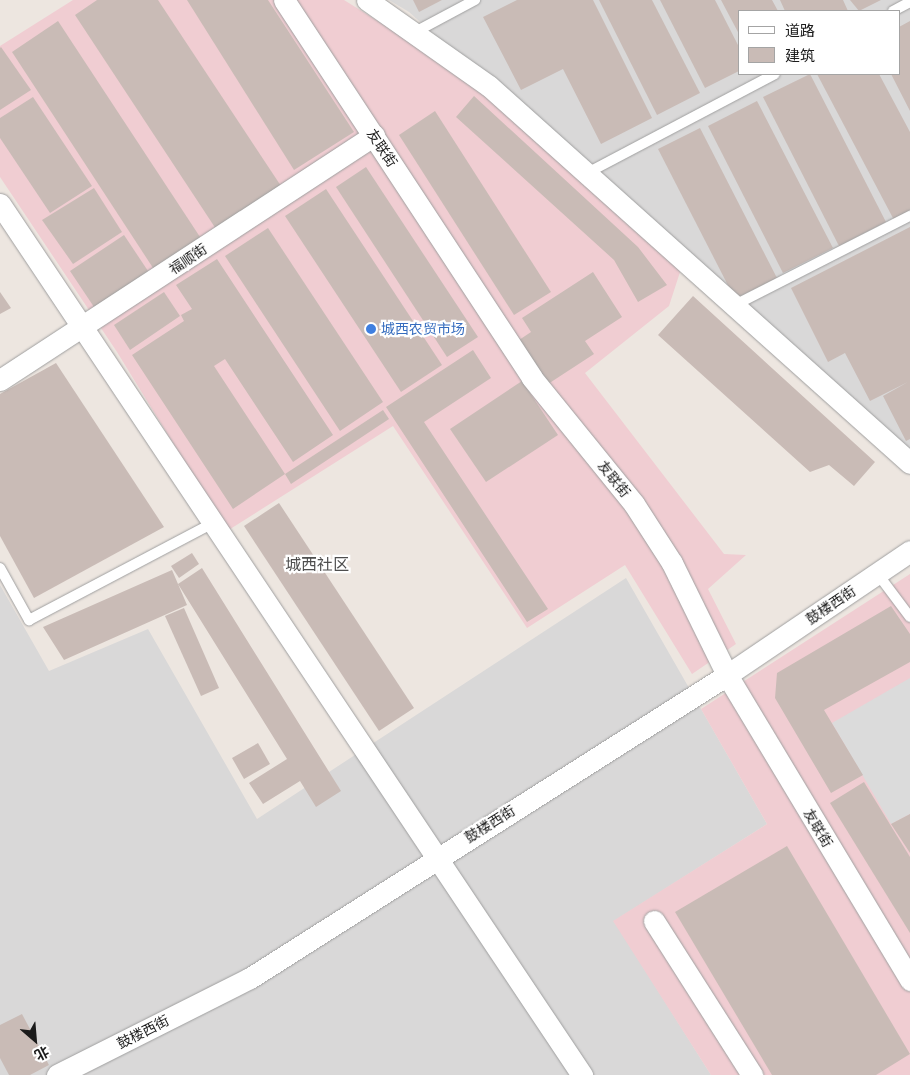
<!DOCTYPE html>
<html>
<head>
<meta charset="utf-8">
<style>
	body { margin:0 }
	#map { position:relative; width:910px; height:1075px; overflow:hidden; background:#ede6e0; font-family:Manrope,"Noto Sans SC",sans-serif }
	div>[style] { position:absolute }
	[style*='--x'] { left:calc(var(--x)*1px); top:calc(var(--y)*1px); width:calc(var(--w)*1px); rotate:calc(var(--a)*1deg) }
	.residential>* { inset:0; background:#d9d8d8 }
	.commercial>* { inset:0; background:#f0cdd2 }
	.parking>* { inset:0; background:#dbdbdb }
	.building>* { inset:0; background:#c9bbb6 }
	.roads { filter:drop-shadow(0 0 1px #9f9f9f) drop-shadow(0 0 1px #9f9f9f) }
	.service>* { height:10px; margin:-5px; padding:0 5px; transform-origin:5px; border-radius:5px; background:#fff }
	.minor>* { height:21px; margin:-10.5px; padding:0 10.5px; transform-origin:10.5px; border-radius:10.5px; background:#fff }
	.dots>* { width:14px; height:14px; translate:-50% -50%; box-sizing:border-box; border:2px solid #fff; border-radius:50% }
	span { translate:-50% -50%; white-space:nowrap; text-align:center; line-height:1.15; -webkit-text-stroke:4.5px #fff; paint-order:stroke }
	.street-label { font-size:14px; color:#1b1b1b }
	.shop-label { font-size:14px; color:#366cbe }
	.left { translate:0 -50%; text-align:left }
	.quarter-label { font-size:16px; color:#4e4e4e }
	.legend { position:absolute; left:738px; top:10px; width:162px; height:65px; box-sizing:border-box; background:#fff; border:1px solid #a4a4a4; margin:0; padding:6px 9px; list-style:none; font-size:15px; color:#1b1b1b }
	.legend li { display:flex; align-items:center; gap:10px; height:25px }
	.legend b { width:25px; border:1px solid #a4a4a4 }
	.north { position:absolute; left:10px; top:1015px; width:50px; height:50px; -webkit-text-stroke:4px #fff; paint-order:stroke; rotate:153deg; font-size:14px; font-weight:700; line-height:20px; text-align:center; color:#1b1b1b }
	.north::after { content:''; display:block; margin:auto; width:18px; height:22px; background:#1b1b1b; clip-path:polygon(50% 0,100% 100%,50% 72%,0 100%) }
</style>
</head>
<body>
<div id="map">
	<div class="residential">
		<div style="clip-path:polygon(evenodd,389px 0,910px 0,910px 449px,733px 301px,409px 12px,389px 0,739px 11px,899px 11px,899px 74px,739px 74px,739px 11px)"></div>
		<div style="clip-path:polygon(626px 578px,767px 824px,614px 921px,711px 1075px,0 1075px,0 585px,49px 671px,148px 629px,257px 819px)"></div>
	</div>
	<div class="commercial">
		<div style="clip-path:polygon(73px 0,344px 0,469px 78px,681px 269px,669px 306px,585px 373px,724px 554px,746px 555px,708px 589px,736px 644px,692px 674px,625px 565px,527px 628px,393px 426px,227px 531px,117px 352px,0 177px,0 46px)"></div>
		<div style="clip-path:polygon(910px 574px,910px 1075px,711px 1075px,613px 921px,767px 824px,701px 709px)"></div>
	</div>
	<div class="parking">
		<div style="clip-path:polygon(910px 678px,910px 814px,891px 824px,832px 723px)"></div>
	</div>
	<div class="building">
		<div style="clip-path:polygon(97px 0,158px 0,281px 186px,216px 229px,75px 15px)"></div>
		<div style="clip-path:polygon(187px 0,268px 0,354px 132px,294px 170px)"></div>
		<div style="clip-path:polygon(413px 0,442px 0,419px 12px)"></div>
		<div style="clip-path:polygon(517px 0,593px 0,652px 118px,601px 144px,563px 69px,521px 90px,483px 17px)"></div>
		<div style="clip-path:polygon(599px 0,652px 0,700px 93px,657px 115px)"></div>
		<div style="clip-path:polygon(660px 0,715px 0,739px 47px,739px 71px,705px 88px)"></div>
		<div style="clip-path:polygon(721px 0,772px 0,778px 11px,739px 11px,739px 34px)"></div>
		<div style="clip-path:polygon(780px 0,843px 0,848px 11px,785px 11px)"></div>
		<div style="clip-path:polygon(850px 0,881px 0,859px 11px)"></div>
		<div style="clip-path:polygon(58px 21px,202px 240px,155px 271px,12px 52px)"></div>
		<div style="clip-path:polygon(910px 21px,910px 111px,891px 74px,899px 74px,899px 27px)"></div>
		<div style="clip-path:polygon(1px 47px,31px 90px,0 110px,0 48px)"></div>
		<div style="clip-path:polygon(810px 74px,886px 222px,839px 246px,763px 97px)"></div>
		<div style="clip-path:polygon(817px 74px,879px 74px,910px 132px,910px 211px,894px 220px)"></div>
		<div style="clip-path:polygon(474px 96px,638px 247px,667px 285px,638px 302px,614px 260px,456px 117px)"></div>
		<div style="clip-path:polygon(33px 97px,92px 186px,50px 213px,0 138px,0 118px)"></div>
		<div style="clip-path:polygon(757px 101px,833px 248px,783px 273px,708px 126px)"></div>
		<div style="clip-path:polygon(435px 111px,551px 292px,514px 315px,399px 135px)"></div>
		<div style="clip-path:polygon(700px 128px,777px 278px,735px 299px,658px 149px)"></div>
		<div style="clip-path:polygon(366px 167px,478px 337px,447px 357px,336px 187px)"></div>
		<div style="clip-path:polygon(94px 188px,122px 232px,73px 264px,42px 220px)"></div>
		<div style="clip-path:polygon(326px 189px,442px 365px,401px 392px,285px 216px)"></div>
		<div style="clip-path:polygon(910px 227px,910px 439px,906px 441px,883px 396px,908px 382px,870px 401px,845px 353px,828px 362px,791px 288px)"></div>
		<div style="clip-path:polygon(268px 228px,383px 402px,340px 431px,225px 256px)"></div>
		<div style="clip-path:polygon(124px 235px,150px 274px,96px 310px,70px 271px)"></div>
		<div style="clip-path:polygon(217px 259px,333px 435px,293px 462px,225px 359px,214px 366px,285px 474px,233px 509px,132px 355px,184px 321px,181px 315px,192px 309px,176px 285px)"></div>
		<div style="clip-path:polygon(593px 272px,622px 317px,585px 341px,594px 354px,548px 384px,519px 340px,531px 332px,522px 318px)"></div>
		<div style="clip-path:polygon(0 292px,11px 308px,0 314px)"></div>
		<div style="clip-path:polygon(164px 292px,180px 316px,130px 350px,114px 325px)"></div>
		<div style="clip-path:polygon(693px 296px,875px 462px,854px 486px,829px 465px,810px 472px,658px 335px)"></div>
		<div style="clip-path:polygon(473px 350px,491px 378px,424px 422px,548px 609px,527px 622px,386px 407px)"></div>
		<div style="clip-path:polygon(56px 363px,164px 527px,34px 598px,0 536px,0 394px)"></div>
		<div style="clip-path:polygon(522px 381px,558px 435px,486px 482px,450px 429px)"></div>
		<div style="clip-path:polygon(383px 410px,389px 419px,291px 484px,285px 474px)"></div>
		<div style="clip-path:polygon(279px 503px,414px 708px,379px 731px,244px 526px)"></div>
		<div style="clip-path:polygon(192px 553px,199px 564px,179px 578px,171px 566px)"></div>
		<div style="clip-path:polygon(202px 568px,341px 791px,316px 807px,300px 781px,263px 804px,249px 783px,287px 759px,178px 584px,187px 605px,64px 660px,43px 627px,172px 570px,178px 584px)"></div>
		<div style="clip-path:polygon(891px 606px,910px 634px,910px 662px,824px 710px,863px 775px,831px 793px,775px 698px,777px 673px)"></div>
		<div style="clip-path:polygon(184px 608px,219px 688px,201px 696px,165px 616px)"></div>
		<div style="clip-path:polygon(258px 743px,270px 764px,244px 779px,232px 758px)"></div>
		<div style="clip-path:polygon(864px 782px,910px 857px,910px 933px,830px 803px)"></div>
		<div style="clip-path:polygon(910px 814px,910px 853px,891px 824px)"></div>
		<div style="clip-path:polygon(787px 846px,910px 1054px,876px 1075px,772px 1075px,675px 912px)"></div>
		<div style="clip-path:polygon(22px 1014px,49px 1065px,30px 1075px,9px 1075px,0 1058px,0 1025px)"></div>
	</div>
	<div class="roads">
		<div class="service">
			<div style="--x:893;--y:11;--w:19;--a:-28"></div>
			<div style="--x:417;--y:31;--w:66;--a:-28.1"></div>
			<div style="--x:589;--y:172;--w:210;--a:-27.8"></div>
			<div style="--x:733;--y:306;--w:199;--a:-27"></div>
			<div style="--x:0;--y:568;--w:60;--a:60.9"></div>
			<div style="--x:29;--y:620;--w:208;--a:-27.8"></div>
			<div style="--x:877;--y:573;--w:55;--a:53.1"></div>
		</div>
		<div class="minor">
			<div style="--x:284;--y:0;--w:452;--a:56.7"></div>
			<div style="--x:532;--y:378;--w:162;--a:51"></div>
			<div style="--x:634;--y:504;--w:70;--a:57.2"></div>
			<div style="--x:672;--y:563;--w:125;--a:63.8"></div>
			<div style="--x:727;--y:675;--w:356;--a:59"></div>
			<div style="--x:367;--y:0;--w:149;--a:35.2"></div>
			<div style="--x:489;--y:86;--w:565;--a:41.84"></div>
			<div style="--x:0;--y:204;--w:1048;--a:56.25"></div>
			<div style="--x:0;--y:380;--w:447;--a:-33.2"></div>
			<div style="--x:654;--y:921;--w:183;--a:57.5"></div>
			<div style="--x:57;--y:1075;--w:216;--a:-26.7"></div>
			<div style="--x:250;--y:978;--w:565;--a:-32.42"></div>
			<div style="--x:727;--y:675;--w:221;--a:-34.1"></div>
		</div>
	</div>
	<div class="dots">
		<div style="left:371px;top:329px;background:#3f7fe0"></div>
	</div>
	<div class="street-label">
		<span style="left:382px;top:148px;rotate:56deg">友联街</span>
		<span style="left:188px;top:259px;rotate:-34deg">福顺街</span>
		<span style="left:614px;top:479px;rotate:51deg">友联街</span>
		<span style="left:831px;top:605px;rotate:-34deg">鼓楼西街</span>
		<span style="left:490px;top:824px;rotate:-32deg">鼓楼西街</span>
		<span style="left:818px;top:828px;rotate:59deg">友联街</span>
		<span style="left:143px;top:1032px;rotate:-27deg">鼓楼西街</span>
	</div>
	<div class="shop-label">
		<span class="left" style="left:381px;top:329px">城西农贸市场</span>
	</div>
	<div class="quarter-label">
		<span style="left:317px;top:564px">城西社区</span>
	</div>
	<ul class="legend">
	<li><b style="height:6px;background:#fff"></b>道路</li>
	<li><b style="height:14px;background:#c9bbb6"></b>建筑</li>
	</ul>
	<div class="north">北</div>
</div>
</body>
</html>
